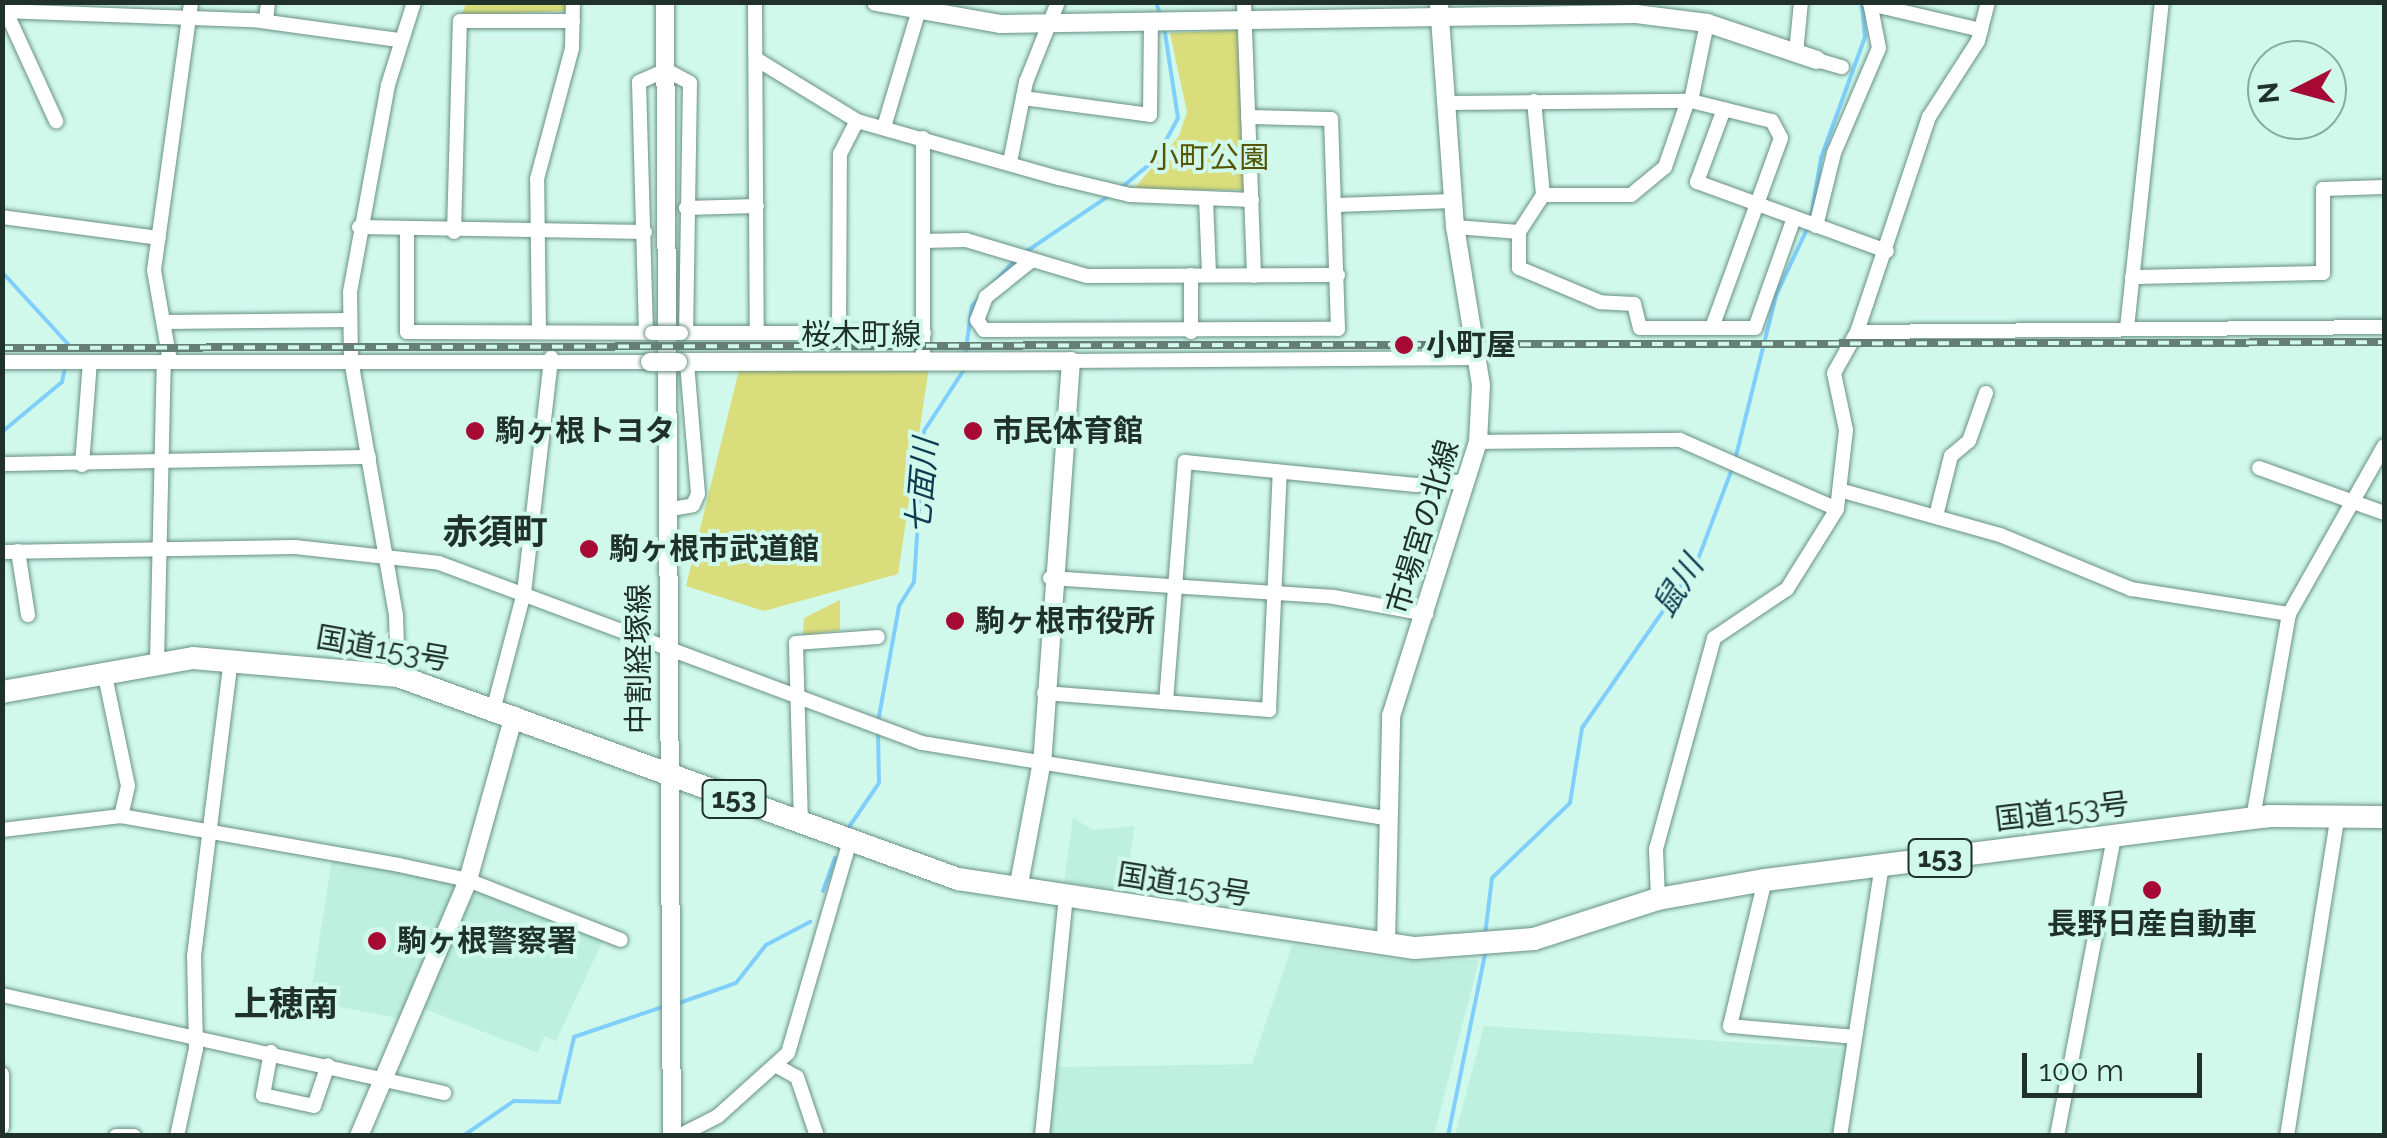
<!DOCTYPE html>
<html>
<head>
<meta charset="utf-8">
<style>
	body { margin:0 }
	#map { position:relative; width:2387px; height:1138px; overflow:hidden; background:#d0f9ec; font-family:Raleway,"Noto Sans JP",sans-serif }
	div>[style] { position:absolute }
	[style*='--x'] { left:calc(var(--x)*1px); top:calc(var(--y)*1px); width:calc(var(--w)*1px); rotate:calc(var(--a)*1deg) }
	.built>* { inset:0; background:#bef0e0 }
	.green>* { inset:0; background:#dadd7b }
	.stream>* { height:4px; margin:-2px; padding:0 2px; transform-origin:2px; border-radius:2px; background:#7fcefc }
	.roads { filter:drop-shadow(0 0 2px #699083) drop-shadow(0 0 2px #699083) }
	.minor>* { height:14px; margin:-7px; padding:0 7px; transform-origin:7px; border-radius:7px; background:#fff }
	.tertiary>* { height:18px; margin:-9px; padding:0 9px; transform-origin:9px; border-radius:9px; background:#fff }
	.trunk>* { height:22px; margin:-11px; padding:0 11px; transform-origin:11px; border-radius:11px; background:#fff }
	.rail>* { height:8px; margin-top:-4px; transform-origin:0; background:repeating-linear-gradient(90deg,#d0f9ec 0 11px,#657e76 0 22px); box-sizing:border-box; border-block:2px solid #657e76 }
	.bridges { filter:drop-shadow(0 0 2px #699083) drop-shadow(0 0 2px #699083) }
	.minor-bridge>* { height:14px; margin:-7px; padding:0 7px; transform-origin:7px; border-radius:7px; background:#fff }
	.tertiary-bridge>* { height:18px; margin:-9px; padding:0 9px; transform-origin:9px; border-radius:9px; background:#fff }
	.dots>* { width:28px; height:28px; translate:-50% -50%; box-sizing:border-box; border:5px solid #d0f9ec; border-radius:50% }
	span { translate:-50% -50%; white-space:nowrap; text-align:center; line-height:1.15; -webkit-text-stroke:8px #d0f9ec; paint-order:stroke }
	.shield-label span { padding:2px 8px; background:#d0f9ec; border:2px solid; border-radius:8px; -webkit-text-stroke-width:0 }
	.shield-label { font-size:28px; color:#20302b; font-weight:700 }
	.park-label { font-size:30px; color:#555503 }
	.street-label { font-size:30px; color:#20302b }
	.poi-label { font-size:30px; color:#20302b; font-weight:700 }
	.left { translate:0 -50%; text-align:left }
	.water-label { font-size:32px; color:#0d3a51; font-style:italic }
	.quarter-label { font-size:35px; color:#20302b; font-weight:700 }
	.frame { position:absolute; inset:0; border:5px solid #20302b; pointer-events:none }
	.north { position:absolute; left:2247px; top:40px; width:100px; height:100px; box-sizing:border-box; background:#d0f9ec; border:2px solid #8aa99f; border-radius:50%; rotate:264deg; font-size:28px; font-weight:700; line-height:40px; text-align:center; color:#20302b }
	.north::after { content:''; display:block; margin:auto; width:35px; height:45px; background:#a50934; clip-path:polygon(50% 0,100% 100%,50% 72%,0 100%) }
	.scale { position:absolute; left:2022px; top:1053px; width:180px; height:45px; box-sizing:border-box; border:5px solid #20302b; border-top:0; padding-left:12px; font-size:30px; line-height:35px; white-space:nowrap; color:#20302b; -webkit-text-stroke:8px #d0f9ec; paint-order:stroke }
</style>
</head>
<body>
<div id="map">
	<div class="built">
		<div style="clip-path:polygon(1073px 817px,1092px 830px,1135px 826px,1124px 891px,1064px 882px)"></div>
		<div style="clip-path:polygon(332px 860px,452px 880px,456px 891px,402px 1019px,330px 1005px,332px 996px,311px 992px)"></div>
		<div style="clip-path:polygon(476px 888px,604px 938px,556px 1041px,544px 1036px,538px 1053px,422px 1008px)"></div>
		<div style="clip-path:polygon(1292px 945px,1407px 961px,1479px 960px,1434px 1135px,1049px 1136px,1058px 1067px,1252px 1064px)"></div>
		<div style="clip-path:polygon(1484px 1026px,1847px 1049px,1833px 1135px,1455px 1136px)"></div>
	</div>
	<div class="green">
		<div style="clip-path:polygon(466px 3px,568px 3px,568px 11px,462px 15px)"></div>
		<div style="clip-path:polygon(1237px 30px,1247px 190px,1133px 190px,1179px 136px,1187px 112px,1170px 33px)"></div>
		<div style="clip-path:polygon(929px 367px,898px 574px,764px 611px,686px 586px,739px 370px)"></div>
		<div style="clip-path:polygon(840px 600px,840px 630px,803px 635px,804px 618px)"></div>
	</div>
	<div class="stream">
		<div style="--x:1156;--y:2;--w:16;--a:72"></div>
		<div style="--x:1122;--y:187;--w:44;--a:-39.5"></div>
		<div style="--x:1156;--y:159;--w:47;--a:-61.8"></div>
		<div style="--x:1178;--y:118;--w:93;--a:-98.7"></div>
		<div style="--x:1811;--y:218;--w:61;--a:-80.5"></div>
		<div style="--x:1821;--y:158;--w:129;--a:-70"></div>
		<div style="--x:1865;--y:37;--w:35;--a:-95"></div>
		<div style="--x:1027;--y:251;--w:100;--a:-34"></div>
		<div style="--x:2;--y:272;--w:98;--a:47.5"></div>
		<div style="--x:965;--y:356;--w:50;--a:-82"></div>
		<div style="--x:972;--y:306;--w:63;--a:-46.9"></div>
		<div style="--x:2;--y:432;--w:78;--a:-39.8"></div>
		<div style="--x:62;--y:382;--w:16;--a:-79"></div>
		<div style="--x:1735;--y:460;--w:170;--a:-76"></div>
		<div style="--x:1776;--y:295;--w:75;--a:-64.8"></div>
		<div style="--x:878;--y:722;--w:118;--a:-79.7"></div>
		<div style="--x:899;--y:606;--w:28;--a:-58"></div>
		<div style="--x:914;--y:582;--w:151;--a:-86.2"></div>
		<div style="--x:924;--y:431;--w:79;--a:-56.9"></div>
		<div style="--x:849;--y:827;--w:53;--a:-55.7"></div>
		<div style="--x:879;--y:783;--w:52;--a:-91.1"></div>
		<div style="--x:823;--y:891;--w:35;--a:-70"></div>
		<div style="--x:1485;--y:935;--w:57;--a:-83"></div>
		<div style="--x:1492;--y:878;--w:108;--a:-43.9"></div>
		<div style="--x:1570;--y:803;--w:76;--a:-80.9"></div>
		<div style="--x:1582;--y:728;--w:202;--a:-55.3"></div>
		<div style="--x:1697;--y:562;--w:99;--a:-69.4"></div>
		<div style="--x:679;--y:1003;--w:60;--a:-19.3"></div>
		<div style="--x:736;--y:983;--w:48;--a:-51.7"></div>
		<div style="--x:766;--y:945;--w:50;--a:-27.6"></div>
		<div style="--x:463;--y:1136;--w:62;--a:-34.5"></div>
		<div style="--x:514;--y:1101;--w:45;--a:1.3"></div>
		<div style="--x:559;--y:1102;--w:67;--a:-77"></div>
		<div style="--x:574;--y:1037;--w:96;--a:-18.8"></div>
		<div style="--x:1448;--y:1136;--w:190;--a:-78.5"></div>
	</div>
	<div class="roads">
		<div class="minor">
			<div style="--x:755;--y:2;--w:331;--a:89.7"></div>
			<div style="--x:1244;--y:2;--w:274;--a:87.9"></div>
			<div style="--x:1870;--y:4;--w:114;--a:13.2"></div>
			<div style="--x:3;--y:5;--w:128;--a:65.4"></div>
			<div style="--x:2;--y:11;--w:251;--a:2.1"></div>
			<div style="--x:253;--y:20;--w:147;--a:7.8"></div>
			<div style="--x:266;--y:21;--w:19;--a:-84"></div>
			<div style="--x:1796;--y:53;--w:51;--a:-84.4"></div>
			<div style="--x:756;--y:59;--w:119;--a:31.5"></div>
			<div style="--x:857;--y:121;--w:210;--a:15.8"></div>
			<div style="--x:1059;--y:178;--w:73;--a:13.5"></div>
			<div style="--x:1130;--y:195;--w:122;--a:2.3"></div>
			<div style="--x:1817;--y:60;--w:26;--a:16"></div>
			<div style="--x:1023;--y:98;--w:128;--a:7.6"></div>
			<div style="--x:1150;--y:115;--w:93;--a:-89.4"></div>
			<div style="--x:1534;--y:101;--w:94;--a:84.5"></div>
			<div style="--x:1543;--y:195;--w:88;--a:0"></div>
			<div style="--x:1631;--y:195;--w:44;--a:-39.5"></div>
			<div style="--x:1665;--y:167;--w:68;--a:-71"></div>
			<div style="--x:1691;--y:101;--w:80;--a:-78.4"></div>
			<div style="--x:1447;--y:103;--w:244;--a:-0.5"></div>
			<div style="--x:1691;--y:101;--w:83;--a:13.9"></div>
			<div style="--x:1772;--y:121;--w:19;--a:62"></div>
			<div style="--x:1781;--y:138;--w:202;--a:110"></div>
			<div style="--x:1712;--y:328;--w:72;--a:180"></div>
			<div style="--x:1640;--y:328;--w:25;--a:-104"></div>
			<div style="--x:1634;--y:304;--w:34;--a:-177"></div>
			<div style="--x:1600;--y:302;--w:88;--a:-157.2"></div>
			<div style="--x:1519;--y:268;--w:36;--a:-90"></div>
			<div style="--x:1519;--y:232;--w:64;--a:-175.5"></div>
			<div style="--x:1724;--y:109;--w:78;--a:110.3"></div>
			<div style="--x:1697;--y:182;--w:202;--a:20"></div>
			<div style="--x:884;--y:127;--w:116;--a:-73.4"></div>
			<div style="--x:923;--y:138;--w:225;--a:90"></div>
			<div style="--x:1010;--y:162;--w:82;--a:-78.7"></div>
			<div style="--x:1026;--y:82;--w:86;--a:-68.2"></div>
			<div style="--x:1206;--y:199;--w:76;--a:87.7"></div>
			<div style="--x:1336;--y:205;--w:117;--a:-2"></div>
			<div style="--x:686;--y:208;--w:71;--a:-1.6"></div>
			<div style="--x:2;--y:217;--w:158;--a:7.6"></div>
			<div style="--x:1816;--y:226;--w:75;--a:-76.1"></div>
			<div style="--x:1834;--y:153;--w:114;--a:-66.8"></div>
			<div style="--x:1879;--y:48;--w:47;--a:-101.1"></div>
			<div style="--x:359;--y:227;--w:286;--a:1"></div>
			<div style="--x:407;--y:231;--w:101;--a:90"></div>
			<div style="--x:407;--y:332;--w:245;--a:0.2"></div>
			<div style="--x:454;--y:232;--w:211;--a:-88.4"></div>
			<div style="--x:460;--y:21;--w:113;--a:0"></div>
			<div style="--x:1519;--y:232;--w:44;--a:-57"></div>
			<div style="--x:923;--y:241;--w:43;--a:-1.3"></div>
			<div style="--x:966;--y:240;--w:126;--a:16.6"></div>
			<div style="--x:1087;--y:276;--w:251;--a:-0.2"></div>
			<div style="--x:1032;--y:260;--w:59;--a:141.2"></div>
			<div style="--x:986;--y:297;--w:25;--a:111"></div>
			<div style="--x:977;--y:320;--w:12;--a:55"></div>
			<div style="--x:984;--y:330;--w:354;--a:-0.2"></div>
			<div style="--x:1338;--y:329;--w:210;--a:-91.9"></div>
			<div style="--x:1331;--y:119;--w:83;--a:-178.6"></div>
			<div style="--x:1191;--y:275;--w:57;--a:90"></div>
			<div style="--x:2132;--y:277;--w:191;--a:-1.2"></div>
			<div style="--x:2323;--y:273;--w:84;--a:-90"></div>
			<div style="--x:2323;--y:189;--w:61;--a:-1.9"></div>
			<div style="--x:165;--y:322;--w:185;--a:-0.6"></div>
			<div style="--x:1712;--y:328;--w:43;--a:0"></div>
			<div style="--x:1755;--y:328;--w:117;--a:-70.5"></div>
			<div style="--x:2127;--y:328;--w:328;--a:-83.9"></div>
			<div style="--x:539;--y:332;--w:153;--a:-90.7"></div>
			<div style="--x:537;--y:179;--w:136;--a:-75"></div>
			<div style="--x:572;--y:48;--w:46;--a:-88.8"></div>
			<div style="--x:839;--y:332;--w:178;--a:-89.7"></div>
			<div style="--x:840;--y:154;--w:37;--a:-63"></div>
			<div style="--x:1857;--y:332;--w:527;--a:-0.54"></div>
			<div style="--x:646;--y:333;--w:251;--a:-91.6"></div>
			<div style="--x:639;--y:82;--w:30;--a:-24"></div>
			<div style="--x:666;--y:70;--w:27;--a:28"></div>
			<div style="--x:690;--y:83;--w:250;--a:90.9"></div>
			<div style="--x:681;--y:333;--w:243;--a:0"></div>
			<div style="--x:170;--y:361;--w:92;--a:-100"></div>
			<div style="--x:154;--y:270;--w:271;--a:-82.1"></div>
			<div style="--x:1071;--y:361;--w:406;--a:-0.4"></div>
			<div style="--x:2;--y:362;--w:648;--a:0"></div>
			<div style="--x:1478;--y:442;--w:202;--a:-0.6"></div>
			<div style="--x:1680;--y:440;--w:171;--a:23.7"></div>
			<div style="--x:2;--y:464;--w:367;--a:-1.1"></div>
			<div style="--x:82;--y:465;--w:103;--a:-85.6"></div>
			<div style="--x:2259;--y:468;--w:133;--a:19.8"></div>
			<div style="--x:1843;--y:491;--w:163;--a:15.7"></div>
			<div style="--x:2000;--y:535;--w:142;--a:22.4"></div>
			<div style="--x:2131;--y:589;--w:160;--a:9"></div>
			<div style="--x:666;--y:510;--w:27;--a:-10"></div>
			<div style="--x:693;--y:505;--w:12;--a:-66"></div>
			<div style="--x:698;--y:494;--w:132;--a:-94.8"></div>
			<div style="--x:1936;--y:516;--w:62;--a:-76"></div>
			<div style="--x:1951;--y:456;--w:23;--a:-40"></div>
			<div style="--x:1969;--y:441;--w:51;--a:-70.5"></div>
			<div style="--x:18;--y:551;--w:65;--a:81.1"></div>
			<div style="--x:2;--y:552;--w:293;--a:-1"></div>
			<div style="--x:295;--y:547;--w:145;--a:6.3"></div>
			<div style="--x:439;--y:563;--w:515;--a:20.44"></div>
			<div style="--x:922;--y:743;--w:470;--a:9.2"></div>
			<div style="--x:1050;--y:578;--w:285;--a:3.8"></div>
			<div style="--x:1334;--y:597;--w:94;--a:10.5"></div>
			<div style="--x:157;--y:662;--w:301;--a:-88.7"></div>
			<div style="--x:104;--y:671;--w:117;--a:78.2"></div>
			<div style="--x:128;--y:786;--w:31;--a:103"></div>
			<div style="--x:398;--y:676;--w:61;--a:-91.9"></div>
			<div style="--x:396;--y:615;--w:259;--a:-100"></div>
			<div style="--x:351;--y:360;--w:68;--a:-90.8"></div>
			<div style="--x:350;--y:292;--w:210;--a:-79.6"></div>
			<div style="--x:388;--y:85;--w:87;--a:-72.6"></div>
			<div style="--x:1044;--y:693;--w:226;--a:4.3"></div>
			<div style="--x:1269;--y:710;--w:238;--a:-87.4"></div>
			<div style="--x:1166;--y:702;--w:241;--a:-85.5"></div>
			<div style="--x:1185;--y:462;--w:232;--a:5.7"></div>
			<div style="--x:1416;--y:485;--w:50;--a:-4.6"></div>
			<div style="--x:494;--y:707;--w:118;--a:-75.3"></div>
			<div style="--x:524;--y:593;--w:237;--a:-83.4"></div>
			<div style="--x:2253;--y:818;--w:207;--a:-80"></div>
			<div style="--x:2289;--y:614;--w:193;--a:-60.5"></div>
			<div style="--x:801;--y:824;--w:181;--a:-91.6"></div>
			<div style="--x:796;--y:643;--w:82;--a:-4.2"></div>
			<div style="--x:2;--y:830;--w:120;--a:-6.7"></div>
			<div style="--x:121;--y:816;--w:282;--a:10"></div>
			<div style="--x:399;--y:865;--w:71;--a:12.3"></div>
			<div style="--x:468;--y:880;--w:164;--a:21.4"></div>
			<div style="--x:1765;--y:880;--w:150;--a:103.5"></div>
			<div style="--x:1730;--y:1026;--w:125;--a:5"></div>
			<div style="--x:1658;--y:899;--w:50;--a:-92.3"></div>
			<div style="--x:1656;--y:849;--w:219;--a:-74.6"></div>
			<div style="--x:1714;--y:638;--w:88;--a:-33.9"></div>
			<div style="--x:1787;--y:589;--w:94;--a:-58"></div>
			<div style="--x:1837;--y:509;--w:80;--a:-83.5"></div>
			<div style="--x:1846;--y:430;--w:58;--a:-101.9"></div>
			<div style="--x:1834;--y:373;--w:47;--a:-60.7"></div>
			<div style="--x:1857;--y:332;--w:227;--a:-71.5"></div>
			<div style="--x:1929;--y:117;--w:90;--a:-57.2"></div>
			<div style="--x:1978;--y:41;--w:40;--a:-75.6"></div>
			<div style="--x:2;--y:995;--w:453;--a:12.5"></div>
			<div style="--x:271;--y:1052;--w:44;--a:100.5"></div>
			<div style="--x:263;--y:1095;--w:52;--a:12.2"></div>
			<div style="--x:314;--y:1106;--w:43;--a:-71.1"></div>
			<div style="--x:775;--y:1065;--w:25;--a:29"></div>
			<div style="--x:797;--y:1077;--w:62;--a:71.3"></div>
			<div style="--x:2;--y:1074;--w:53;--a:90"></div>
			<div style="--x:116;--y:1136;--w:18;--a:0"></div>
			<div style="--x:177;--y:1136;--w:89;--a:-77.7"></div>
			<div style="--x:196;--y:1049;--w:93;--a:-91.2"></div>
			<div style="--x:194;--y:956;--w:300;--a:-82.9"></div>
			<div style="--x:679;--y:1136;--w:44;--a:-27.1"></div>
			<div style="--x:718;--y:1116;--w:94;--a:-42"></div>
			<div style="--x:788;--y:1053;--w:218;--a:-73.7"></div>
			<div style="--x:1042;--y:1136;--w:240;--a:-84.3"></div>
			<div style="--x:1840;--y:1136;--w:274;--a:-81.2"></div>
			<div style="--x:2057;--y:1136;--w:305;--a:-79.2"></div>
			<div style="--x:2287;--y:1136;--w:326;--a:-81"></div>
		</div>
		<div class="tertiary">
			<div style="--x:665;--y:2;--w:1134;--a:89.65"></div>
			<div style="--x:876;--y:2;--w:127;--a:10"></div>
			<div style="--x:1001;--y:24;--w:635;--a:-0.9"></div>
			<div style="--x:1636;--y:14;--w:72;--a:7.2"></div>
			<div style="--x:1707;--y:23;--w:116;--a:18.6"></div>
			<div style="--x:678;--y:362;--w:393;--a:-0.1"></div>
			<div style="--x:1071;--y:361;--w:401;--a:94.1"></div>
			<div style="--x:1042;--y:761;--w:130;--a:100.6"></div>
			<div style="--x:1386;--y:944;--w:228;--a:-88.7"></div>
			<div style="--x:1391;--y:716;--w:287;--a:-72.4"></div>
			<div style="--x:1478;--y:442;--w:57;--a:-87"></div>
			<div style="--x:1481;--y:385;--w:160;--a:-99.3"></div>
			<div style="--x:1455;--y:227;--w:226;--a:-94.1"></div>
			<div style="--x:359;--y:1136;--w:278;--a:-66.9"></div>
			<div style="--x:468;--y:880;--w:171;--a:-74.4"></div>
		</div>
		<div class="trunk">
			<div style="--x:2;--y:692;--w:194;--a:-10.1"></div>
			<div style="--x:193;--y:658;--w:206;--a:5"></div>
			<div style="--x:398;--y:676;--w:596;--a:19.93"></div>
			<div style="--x:958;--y:879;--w:462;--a:8.6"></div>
			<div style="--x:1415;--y:948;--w:119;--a:-4.3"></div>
			<div style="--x:1534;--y:939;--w:130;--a:-17.9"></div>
			<div style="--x:1658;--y:899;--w:109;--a:-10.1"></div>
			<div style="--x:1765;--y:880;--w:509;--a:-7.22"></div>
			<div style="--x:2270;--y:816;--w:114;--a:0.5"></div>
		</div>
	</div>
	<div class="rail">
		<div style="--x:2;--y:348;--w:2382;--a:-0.14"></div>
	</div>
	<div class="bridges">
		<div class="minor-bridge">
			<div style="--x:652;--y:333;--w:29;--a:0"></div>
		</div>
		<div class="tertiary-bridge">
			<div style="--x:650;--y:362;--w:28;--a:0"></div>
		</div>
	</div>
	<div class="dots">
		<div style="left:1404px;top:345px;background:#a50934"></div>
		<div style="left:475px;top:431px;background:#a50934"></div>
		<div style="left:973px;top:431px;background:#a50934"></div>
		<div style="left:589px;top:549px;background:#a50934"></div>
		<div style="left:955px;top:621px;background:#a50934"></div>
		<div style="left:2152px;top:890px;background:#a50934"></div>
		<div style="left:377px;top:941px;background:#a50934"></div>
	</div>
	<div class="shield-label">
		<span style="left:734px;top:799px">153</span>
		<span style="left:1940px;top:858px">153</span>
	</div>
	<div class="park-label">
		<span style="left:1209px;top:158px">小町公園</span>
	</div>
	<div class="street-label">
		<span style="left:861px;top:335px">桜木町線</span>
		<span style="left:1423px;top:527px;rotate:-73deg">市場宮の北線</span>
		<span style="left:383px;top:649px;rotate:10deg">国道153号</span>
		<span style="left:639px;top:659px;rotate:-90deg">中割経塚線</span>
		<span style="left:2062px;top:812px;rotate:-7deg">国道153号</span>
		<span style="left:1184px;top:885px;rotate:9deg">国道153号</span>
	</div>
	<div class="poi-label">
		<span class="left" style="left:1426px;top:345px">小町屋</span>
		<span class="left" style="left:495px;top:431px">駒ヶ根トヨタ</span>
		<span class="left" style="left:993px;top:431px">市民体育館</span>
		<span class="left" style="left:609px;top:549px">駒ヶ根市武道館</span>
		<span class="left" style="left:975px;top:621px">駒ヶ根市役所</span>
		<span style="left:2152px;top:924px">長野日産自動車</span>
		<span class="left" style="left:397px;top:941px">駒ヶ根警察署</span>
	</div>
	<div class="water-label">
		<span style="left:922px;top:486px;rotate:-85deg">七面川</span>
		<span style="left:1678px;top:586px;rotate:-58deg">鼠川</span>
	</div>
	<div class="quarter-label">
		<span style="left:495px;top:532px">赤須町</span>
		<span style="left:286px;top:1004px">上穂南</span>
	</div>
	<div class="frame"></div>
	<div class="north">N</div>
	<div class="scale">100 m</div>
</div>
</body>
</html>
